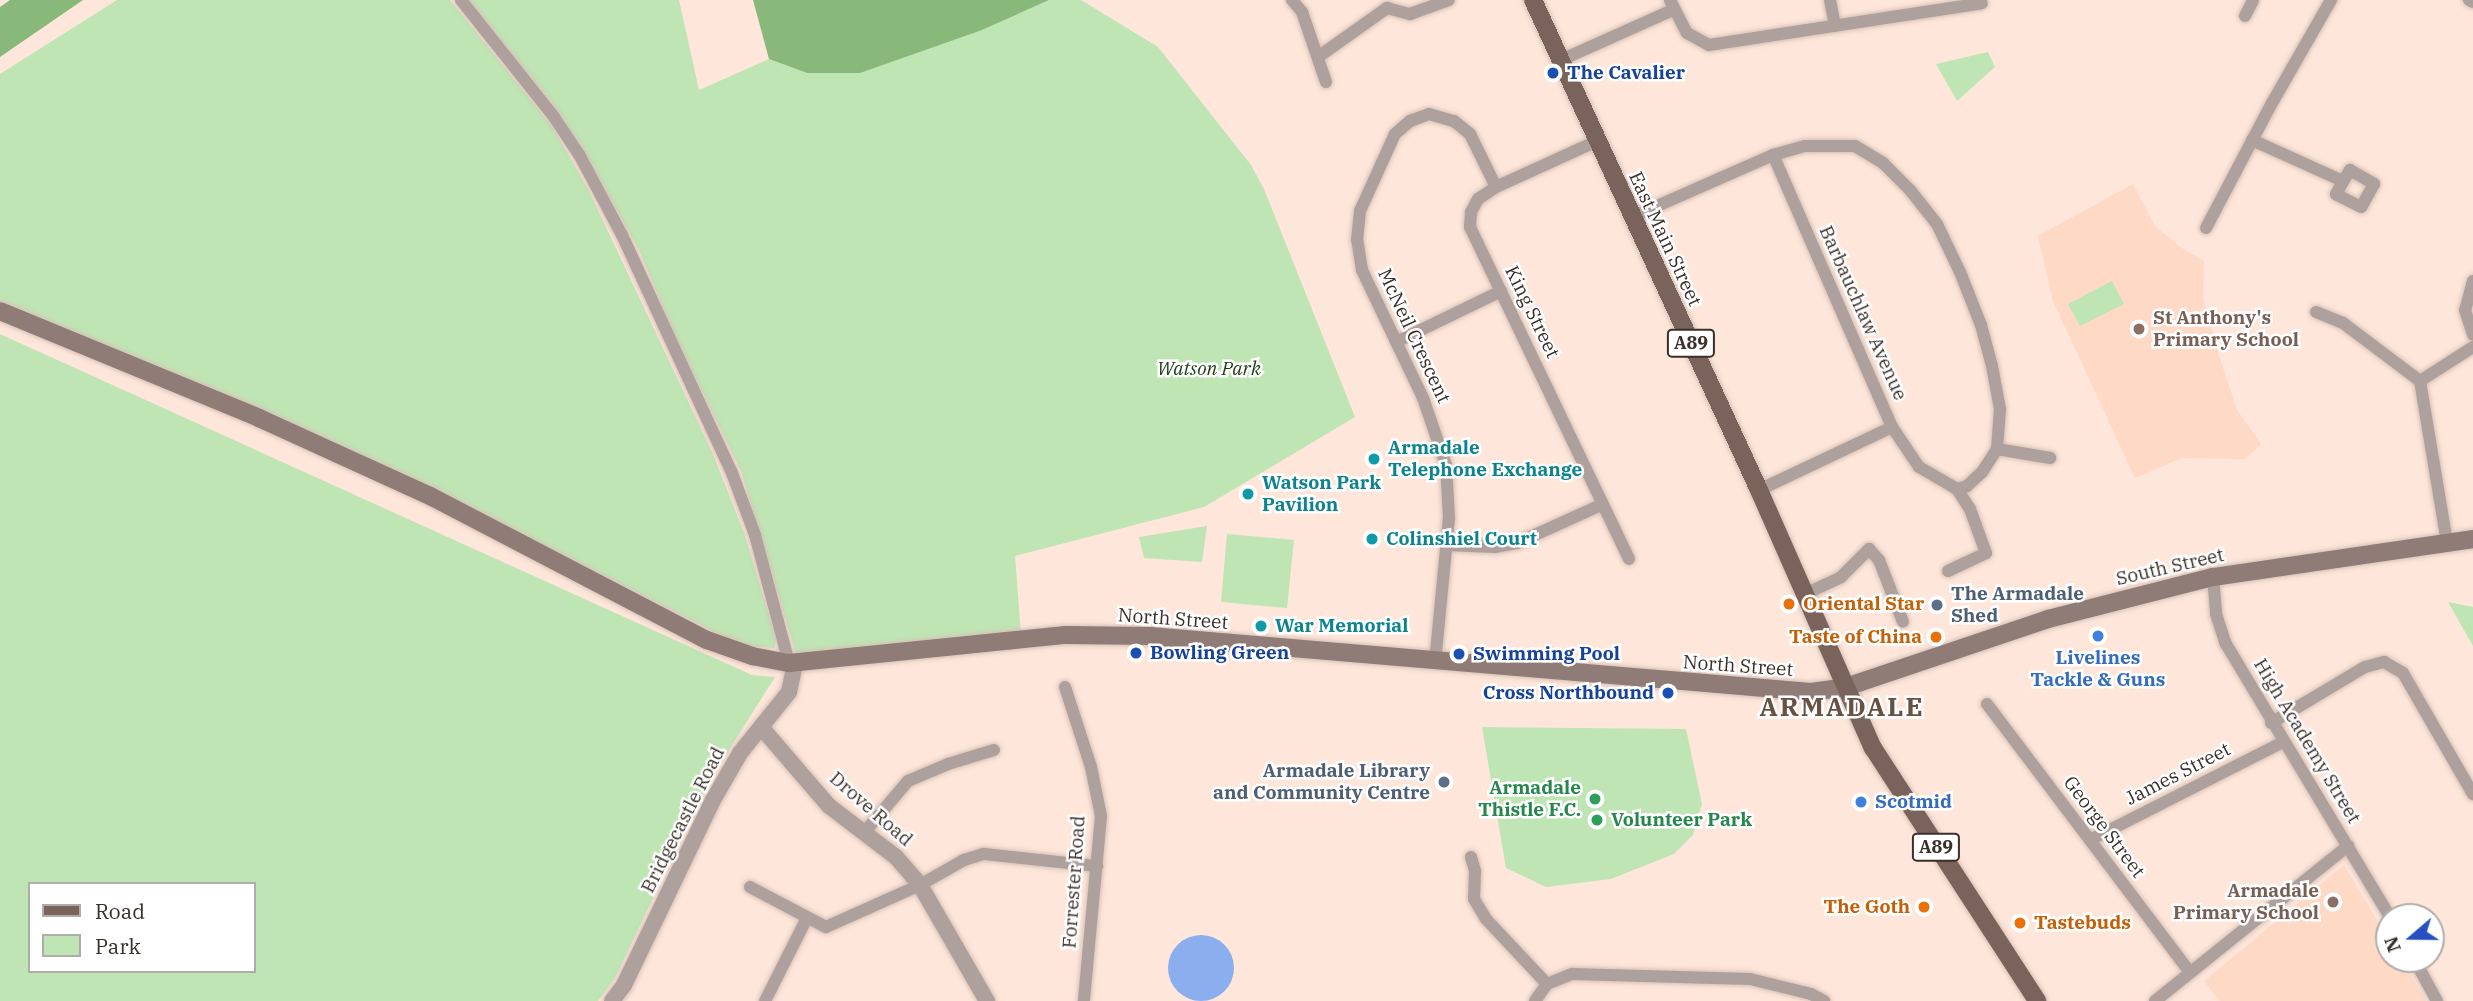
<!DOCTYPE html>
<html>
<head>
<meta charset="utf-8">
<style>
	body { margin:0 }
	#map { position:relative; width:2473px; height:1001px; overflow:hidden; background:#fee6da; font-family:"IBM Plex Serif",serif }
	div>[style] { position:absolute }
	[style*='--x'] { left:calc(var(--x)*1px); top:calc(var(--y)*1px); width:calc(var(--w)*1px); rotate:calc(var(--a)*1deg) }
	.built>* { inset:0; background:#fdd9c6 }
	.green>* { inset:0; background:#bfe5b4 }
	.forest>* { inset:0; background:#88b97a }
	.water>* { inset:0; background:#8baeef }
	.round { border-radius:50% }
	.roads { filter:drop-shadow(0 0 2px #d7c1b7) drop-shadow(0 0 2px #d7c1b7) }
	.minor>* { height:12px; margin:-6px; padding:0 6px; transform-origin:6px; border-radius:6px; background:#aea09c }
	.tertiary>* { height:16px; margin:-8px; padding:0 8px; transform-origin:8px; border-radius:8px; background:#aea09c }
	.secondary>* { height:18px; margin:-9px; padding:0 9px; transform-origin:9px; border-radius:9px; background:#907c76 }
	.primary>* { height:18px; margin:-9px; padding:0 9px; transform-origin:9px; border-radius:9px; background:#7a635b }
	.dots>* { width:19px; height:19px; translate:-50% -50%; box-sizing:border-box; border:4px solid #fff; border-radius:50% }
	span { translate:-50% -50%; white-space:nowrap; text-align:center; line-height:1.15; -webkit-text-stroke:5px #fff; paint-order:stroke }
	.shield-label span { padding:2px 5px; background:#fff; border:2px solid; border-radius:5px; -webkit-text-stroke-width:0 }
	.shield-label { font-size:18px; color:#3a2f29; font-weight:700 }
	.transit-label { font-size:19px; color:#164399; font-weight:700 }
	.left { translate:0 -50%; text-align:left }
	.right { translate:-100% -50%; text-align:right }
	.street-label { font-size:19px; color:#3a2f29 }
	.education-label { font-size:19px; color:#785e54; font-weight:700 }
	.park-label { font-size:19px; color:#1b3c11; font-style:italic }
	.culture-label { font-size:19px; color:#0d838f; font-weight:700 }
	.service-label { font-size:19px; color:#4e5e75; font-weight:700 }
	.food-label { font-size:19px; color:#c56008; font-weight:700 }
	.shop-label { font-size:19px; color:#366cbe; font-weight:700 }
	.leisure-label { font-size:19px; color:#27864d; font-weight:700 }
	.district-label { font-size:26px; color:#685043; font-weight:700; letter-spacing:2px }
	.legend { position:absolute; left:28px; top:882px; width:228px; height:91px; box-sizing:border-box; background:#fff; border:2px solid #b0aca9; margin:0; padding:9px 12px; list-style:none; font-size:21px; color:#3a2f29 }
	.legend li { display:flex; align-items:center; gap:14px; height:35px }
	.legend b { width:35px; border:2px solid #b0aca9 }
	.north { position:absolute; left:2375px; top:903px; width:70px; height:70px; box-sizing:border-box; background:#fff; border:2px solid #b0aca9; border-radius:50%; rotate:250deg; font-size:19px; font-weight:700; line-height:28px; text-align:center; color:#3a2f29 }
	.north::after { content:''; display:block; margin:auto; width:24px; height:32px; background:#2750bf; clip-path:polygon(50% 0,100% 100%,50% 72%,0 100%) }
</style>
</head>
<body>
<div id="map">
	<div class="built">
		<div style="clip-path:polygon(2133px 184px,2155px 226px,2180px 247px,2204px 261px,2203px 298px,2219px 356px,2237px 410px,2261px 444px,2245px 459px,2182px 458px,2135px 478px,2053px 301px,2038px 236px)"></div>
		<div style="clip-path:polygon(2344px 865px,2389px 940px,2389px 959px,2401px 959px,2426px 1001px,2220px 1001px,2204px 981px)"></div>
	</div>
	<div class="green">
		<div style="clip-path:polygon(117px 0,450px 0,552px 126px,588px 189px,713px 454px,745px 535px,776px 639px,775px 648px,742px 646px,405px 475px,0 301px,0 74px)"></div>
		<div style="clip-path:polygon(468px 0,679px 0,699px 90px,769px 59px,807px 73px,982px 30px,1049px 0,1081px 0,1158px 47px,1251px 165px,1264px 189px,1355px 417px,1204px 507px,1015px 556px,1021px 634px,796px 654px,741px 471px,675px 336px,639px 250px,585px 153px,552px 103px)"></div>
		<div style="clip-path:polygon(1988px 52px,1995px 67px,1957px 101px,1936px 64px)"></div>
		<div style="clip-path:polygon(2112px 281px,2124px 304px,2080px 326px,2068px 304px)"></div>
		<div style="clip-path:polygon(evenodd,0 334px,752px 675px,775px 677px,707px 785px,615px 978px,598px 1001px,0 1001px,0 334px,30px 884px,254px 884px,254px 971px,30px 971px,30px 884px)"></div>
		<div style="clip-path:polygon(1207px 526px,1202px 562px,1144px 558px,1139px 537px)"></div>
		<div style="clip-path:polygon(1227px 534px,1294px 540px,1287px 608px,1221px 602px)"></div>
		<div style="clip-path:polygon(2448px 602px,2473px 607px,2473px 646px)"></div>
		<div style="clip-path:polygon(1482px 727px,1686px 729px,1702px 804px,1693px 835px,1674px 854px,1611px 879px,1546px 887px,1506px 868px)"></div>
	</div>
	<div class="forest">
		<div style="clip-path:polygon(10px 0,83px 0,0 57px,0 7px)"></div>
		<div style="clip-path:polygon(753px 0,1049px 0,982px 30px,860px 73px,807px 73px,769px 59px)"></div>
	</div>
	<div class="water">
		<div class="round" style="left:1168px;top:935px;width:66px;height:66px"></div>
	</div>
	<div class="roads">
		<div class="minor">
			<div style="--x:461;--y:0;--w:149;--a:51.5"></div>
			<div style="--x:554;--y:117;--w:47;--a:56.3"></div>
			<div style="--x:580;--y:156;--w:89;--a:62"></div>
			<div style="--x:622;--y:235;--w:262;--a:65.2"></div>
			<div style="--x:732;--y:473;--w:66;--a:69.6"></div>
			<div style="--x:755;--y:535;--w:132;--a:75.1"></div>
			<div style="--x:1292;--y:0;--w:16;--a:50"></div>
			<div style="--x:1302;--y:12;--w:74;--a:71.1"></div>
			<div style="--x:1670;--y:0;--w:37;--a:63"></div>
			<div style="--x:1687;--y:33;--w:25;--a:29"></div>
			<div style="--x:1709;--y:45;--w:276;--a:-8.7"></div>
			<div style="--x:1830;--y:0;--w:26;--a:79"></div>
			<div style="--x:2469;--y:0;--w:4;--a:27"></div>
			<div style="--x:2245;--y:16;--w:18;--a:-63"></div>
			<div style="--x:1318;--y:57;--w:85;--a:-35.4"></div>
			<div style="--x:1387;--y:8;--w:24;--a:15"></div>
			<div style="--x:1410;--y:14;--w:41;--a:-19.7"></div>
			<div style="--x:1561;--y:60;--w:123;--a:-24.1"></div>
			<div style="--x:2252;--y:140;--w:100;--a:24.3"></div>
			<div style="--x:1597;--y:141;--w:111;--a:155.5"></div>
			<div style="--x:1496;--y:187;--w:22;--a:146"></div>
			<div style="--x:1478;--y:199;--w:15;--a:118"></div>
			<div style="--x:1471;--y:212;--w:15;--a:94"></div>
			<div style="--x:1470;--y:227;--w:368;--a:64.4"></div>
			<div style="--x:2350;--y:170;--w:28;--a:30"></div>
			<div style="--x:2374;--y:184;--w:26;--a:119"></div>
			<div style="--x:2361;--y:207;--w:28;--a:-153"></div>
			<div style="--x:2336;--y:194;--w:28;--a:-60"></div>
			<div style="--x:1632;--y:217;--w:154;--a:-23.7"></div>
			<div style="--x:1773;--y:155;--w:33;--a:-16"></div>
			<div style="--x:1805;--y:146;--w:50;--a:0"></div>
			<div style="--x:1855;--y:146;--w:33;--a:31"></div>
			<div style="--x:1883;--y:163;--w:38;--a:45"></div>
			<div style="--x:1910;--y:190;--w:43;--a:51.5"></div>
			<div style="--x:1937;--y:224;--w:53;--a:64.4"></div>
			<div style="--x:1960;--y:272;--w:57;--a:68.4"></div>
			<div style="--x:1981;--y:325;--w:42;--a:75"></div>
			<div style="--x:1992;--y:366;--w:44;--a:79.5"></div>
			<div style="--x:2000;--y:409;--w:40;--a:94.3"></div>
			<div style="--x:1997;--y:449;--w:27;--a:123"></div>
			<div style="--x:1982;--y:472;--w:21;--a:137"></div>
			<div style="--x:1967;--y:486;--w:10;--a:163"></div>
			<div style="--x:1957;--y:489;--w:44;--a:-149.9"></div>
			<div style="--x:1919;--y:467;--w:48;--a:-124"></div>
			<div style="--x:2206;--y:228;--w:141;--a:-62.2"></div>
			<div style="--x:2272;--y:103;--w:119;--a:-60.2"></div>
			<div style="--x:2473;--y:281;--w:30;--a:105"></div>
			<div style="--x:2465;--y:310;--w:26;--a:72"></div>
			<div style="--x:2316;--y:312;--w:29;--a:22"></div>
			<div style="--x:2343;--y:323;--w:96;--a:37"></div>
			<div style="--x:2420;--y:381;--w:163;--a:80.5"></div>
			<div style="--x:1396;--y:342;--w:117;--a:-25.9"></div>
			<div style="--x:2420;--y:381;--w:63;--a:-32.7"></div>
			<div style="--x:1997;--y:449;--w:54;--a:9.6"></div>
			<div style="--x:1759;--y:490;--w:147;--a:-25.3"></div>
			<div style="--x:1892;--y:427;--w:297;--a:-113.6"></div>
			<div style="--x:1446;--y:545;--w:49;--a:2.3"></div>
			<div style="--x:1495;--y:547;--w:22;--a:-10"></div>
			<div style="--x:1517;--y:543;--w:94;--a:-24.4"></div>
			<div style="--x:1948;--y:571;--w:42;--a:-25.3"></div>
			<div style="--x:1986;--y:553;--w:47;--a:-110"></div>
			<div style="--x:1970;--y:509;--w:24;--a:-123"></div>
			<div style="--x:2213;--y:577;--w:37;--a:85"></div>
			<div style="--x:2216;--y:614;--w:32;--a:72"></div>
			<div style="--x:2226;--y:644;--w:318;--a:59"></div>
			<div style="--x:1805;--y:594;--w:40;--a:-25"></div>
			<div style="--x:1841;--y:577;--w:40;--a:-45"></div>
			<div style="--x:1869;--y:549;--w:15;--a:48"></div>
			<div style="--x:1879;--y:560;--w:66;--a:68.8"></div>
			<div style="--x:1435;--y:663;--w:146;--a:-84.5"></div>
			<div style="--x:1449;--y:518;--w:53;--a:-93.2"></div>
			<div style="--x:1446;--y:465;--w:71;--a:-108.9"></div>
			<div style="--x:1423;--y:398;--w:142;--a:-115.5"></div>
			<div style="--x:1362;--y:270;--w:30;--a:-99"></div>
			<div style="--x:1357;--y:240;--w:29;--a:-84"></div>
			<div style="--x:1360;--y:211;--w:85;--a:-65.6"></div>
			<div style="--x:1395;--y:134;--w:20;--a:-41"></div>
			<div style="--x:1410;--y:121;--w:20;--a:-20"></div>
			<div style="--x:1429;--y:114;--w:26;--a:16"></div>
			<div style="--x:1454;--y:121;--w:21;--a:39"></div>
			<div style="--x:1470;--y:134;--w:59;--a:63.9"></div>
			<div style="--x:1065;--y:687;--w:84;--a:72"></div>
			<div style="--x:1091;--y:767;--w:50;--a:78.5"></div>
			<div style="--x:1101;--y:816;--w:186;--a:95.3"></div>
			<div style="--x:1987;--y:704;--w:336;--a:52.9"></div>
			<div style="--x:2271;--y:723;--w:109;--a:-30.8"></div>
			<div style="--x:2365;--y:667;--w:20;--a:-15"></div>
			<div style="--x:2384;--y:662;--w:22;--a:30"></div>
			<div style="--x:2403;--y:673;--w:140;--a:60"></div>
			<div style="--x:863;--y:834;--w:70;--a:-49.7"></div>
			<div style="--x:908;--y:781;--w:43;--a:-23"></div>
			<div style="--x:948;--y:764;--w:48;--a:-16.9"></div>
			<div style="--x:2090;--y:840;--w:216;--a:-26.9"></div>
			<div style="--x:1471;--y:857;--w:15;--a:74"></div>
			<div style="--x:1475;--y:871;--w:28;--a:92"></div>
			<div style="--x:1474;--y:899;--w:23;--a:59"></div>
			<div style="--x:1486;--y:919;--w:89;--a:46.8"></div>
			<div style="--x:750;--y:887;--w:86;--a:27.8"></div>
			<div style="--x:826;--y:927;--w:103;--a:-24.1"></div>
			<div style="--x:920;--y:885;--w:51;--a:-29.6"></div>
			<div style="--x:964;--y:860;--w:21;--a:-17"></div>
			<div style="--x:984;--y:854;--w:114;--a:6.1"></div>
			<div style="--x:2414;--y:959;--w:48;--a:61.3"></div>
			<div style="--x:765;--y:1001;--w:93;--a:-63.2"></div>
			<div style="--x:1535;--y:1001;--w:21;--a:-55"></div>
			<div style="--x:1547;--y:984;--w:27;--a:-22"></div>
			<div style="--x:1572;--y:974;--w:178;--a:1.6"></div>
			<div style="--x:1750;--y:979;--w:63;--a:13.8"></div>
			<div style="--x:1811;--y:994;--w:15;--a:28"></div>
			<div style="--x:2155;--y:1001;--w:248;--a:-38.8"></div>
		</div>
		<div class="tertiary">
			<div style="--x:761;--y:727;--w:104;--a:49.3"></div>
			<div style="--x:829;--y:806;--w:84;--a:37.3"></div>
			<div style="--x:896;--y:857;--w:37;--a:49"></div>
			<div style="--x:920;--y:885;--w:134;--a:60"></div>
			<div style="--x:612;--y:1001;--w:20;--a:-53"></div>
			<div style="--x:624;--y:985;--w:205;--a:-64.3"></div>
			<div style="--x:713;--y:800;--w:54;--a:-60.1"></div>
			<div style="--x:740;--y:753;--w:78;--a:-51.2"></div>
			<div style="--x:789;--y:692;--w:30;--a:-78"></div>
		</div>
		<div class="secondary">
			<div style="--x:0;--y:311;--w:280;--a:22.4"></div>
			<div style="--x:259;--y:418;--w:188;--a:24.5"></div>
			<div style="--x:430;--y:496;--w:312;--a:27.5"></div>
			<div style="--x:707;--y:640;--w:48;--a:19.6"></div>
			<div style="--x:752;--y:656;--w:38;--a:11"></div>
			<div style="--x:789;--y:663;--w:278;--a:-5.8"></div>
			<div style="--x:1066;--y:635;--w:84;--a:0.7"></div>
			<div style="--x:1150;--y:636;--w:663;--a:4.84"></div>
			<div style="--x:1811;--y:692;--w:35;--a:-8"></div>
			<div style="--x:1846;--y:687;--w:213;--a:-18.6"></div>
			<div style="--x:2048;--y:619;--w:170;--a:-14.3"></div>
			<div style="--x:2213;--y:577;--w:263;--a:-8.3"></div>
		</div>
		<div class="primary">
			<div style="--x:1533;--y:0;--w:540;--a:65.24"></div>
			<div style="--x:1759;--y:490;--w:282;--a:66.2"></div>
			<div style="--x:1873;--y:748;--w:302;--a:57"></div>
		</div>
	</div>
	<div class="dots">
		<div style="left:1553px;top:73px;background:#1a4fb4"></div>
		<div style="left:2139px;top:329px;background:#8d6e63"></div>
		<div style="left:1374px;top:459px;background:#0f9aa8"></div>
		<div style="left:1248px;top:494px;background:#0f9aa8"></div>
		<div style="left:1372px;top:539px;background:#0f9aa8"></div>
		<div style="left:1789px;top:604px;background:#e8710a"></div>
		<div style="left:1937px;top:605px;background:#5c6f8a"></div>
		<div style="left:1261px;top:626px;background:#0f9aa8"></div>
		<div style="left:2098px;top:636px;background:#3f7fe0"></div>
		<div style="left:1936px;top:637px;background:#e8710a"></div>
		<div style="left:1136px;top:653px;background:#1a4fb4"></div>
		<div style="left:1459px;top:654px;background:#1a4fb4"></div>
		<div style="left:1668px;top:693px;background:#1a4fb4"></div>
		<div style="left:1444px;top:782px;background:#5c6f8a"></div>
		<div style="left:1595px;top:799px;background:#2e9e5b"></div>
		<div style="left:1861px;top:802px;background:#3f7fe0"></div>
		<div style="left:1597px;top:820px;background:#2e9e5b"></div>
		<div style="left:2333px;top:902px;background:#8d6e63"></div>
		<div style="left:1924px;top:907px;background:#e8710a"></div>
		<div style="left:2020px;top:923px;background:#e8710a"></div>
	</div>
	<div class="shield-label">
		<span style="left:1691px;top:343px">A89</span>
		<span style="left:1936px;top:847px">A89</span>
	</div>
	<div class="transit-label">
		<span class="left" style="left:1567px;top:73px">The Cavalier</span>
		<span class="left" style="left:1150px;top:653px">Bowling Green</span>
		<span class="left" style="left:1473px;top:654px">Swimming Pool</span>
		<span class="right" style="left:1654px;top:693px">Cross Northbound</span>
	</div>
	<div class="street-label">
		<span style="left:1665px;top:239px;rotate:65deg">East Main Street</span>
		<span style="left:1532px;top:312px;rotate:64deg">King Street</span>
		<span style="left:1863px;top:313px;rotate:66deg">Barbauchlaw Avenue</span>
		<span style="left:1414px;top:336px;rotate:65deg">McNeil Crescent</span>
		<span style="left:2170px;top:567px;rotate:-13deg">South Street</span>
		<span style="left:1173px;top:619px;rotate:4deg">North Street</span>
		<span style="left:1738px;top:666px;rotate:4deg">North Street</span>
		<span style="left:2307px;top:741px;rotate:59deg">High Academy Street</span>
		<span style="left:2178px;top:774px;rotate:-27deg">James Street</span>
		<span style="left:871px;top:809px;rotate:41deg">Drove Road</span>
		<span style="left:683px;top:820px;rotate:-63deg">Bridgecastle Road</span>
		<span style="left:2104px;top:827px;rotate:53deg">George Street</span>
		<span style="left:1074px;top:882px;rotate:-86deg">Forrester Road</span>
	</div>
	<div class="education-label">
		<span class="left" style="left:2153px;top:329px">St Anthony's<br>Primary School</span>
		<span class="right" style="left:2319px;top:902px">Armadale<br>Primary School</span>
	</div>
	<div class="park-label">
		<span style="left:1209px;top:369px">Watson Park</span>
	</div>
	<div class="culture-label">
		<span class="left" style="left:1388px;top:459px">Armadale<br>Telephone Exchange</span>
		<span class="left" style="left:1262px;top:494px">Watson Park<br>Pavilion</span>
		<span class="left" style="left:1386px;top:539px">Colinshiel Court</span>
		<span class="left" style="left:1275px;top:626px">War Memorial</span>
	</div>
	<div class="service-label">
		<span class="left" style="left:1951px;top:605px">The Armadale<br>Shed</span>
		<span class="right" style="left:1430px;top:782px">Armadale Library<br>and Community Centre</span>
	</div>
	<div class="food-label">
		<span class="left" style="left:1803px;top:604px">Oriental Star</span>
		<span class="right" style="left:1922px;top:637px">Taste of China</span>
		<span class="right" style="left:1910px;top:907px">The Goth</span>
		<span class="left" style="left:2034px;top:923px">Tastebuds</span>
	</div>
	<div class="shop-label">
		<span style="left:2098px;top:669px">Livelines<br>Tackle &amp; Guns</span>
		<span class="left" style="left:1875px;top:802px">Scotmid</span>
	</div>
	<div class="leisure-label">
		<span class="right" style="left:1581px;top:799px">Armadale<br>Thistle F.C.</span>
		<span class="left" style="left:1611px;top:820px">Volunteer Park</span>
	</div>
	<div class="district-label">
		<span style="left:1842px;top:707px">ARMADALE</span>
	</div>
	<ul class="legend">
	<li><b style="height:9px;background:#7a635b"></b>Road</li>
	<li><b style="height:19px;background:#bfe5b4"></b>Park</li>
	</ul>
	<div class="north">N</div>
</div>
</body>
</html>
